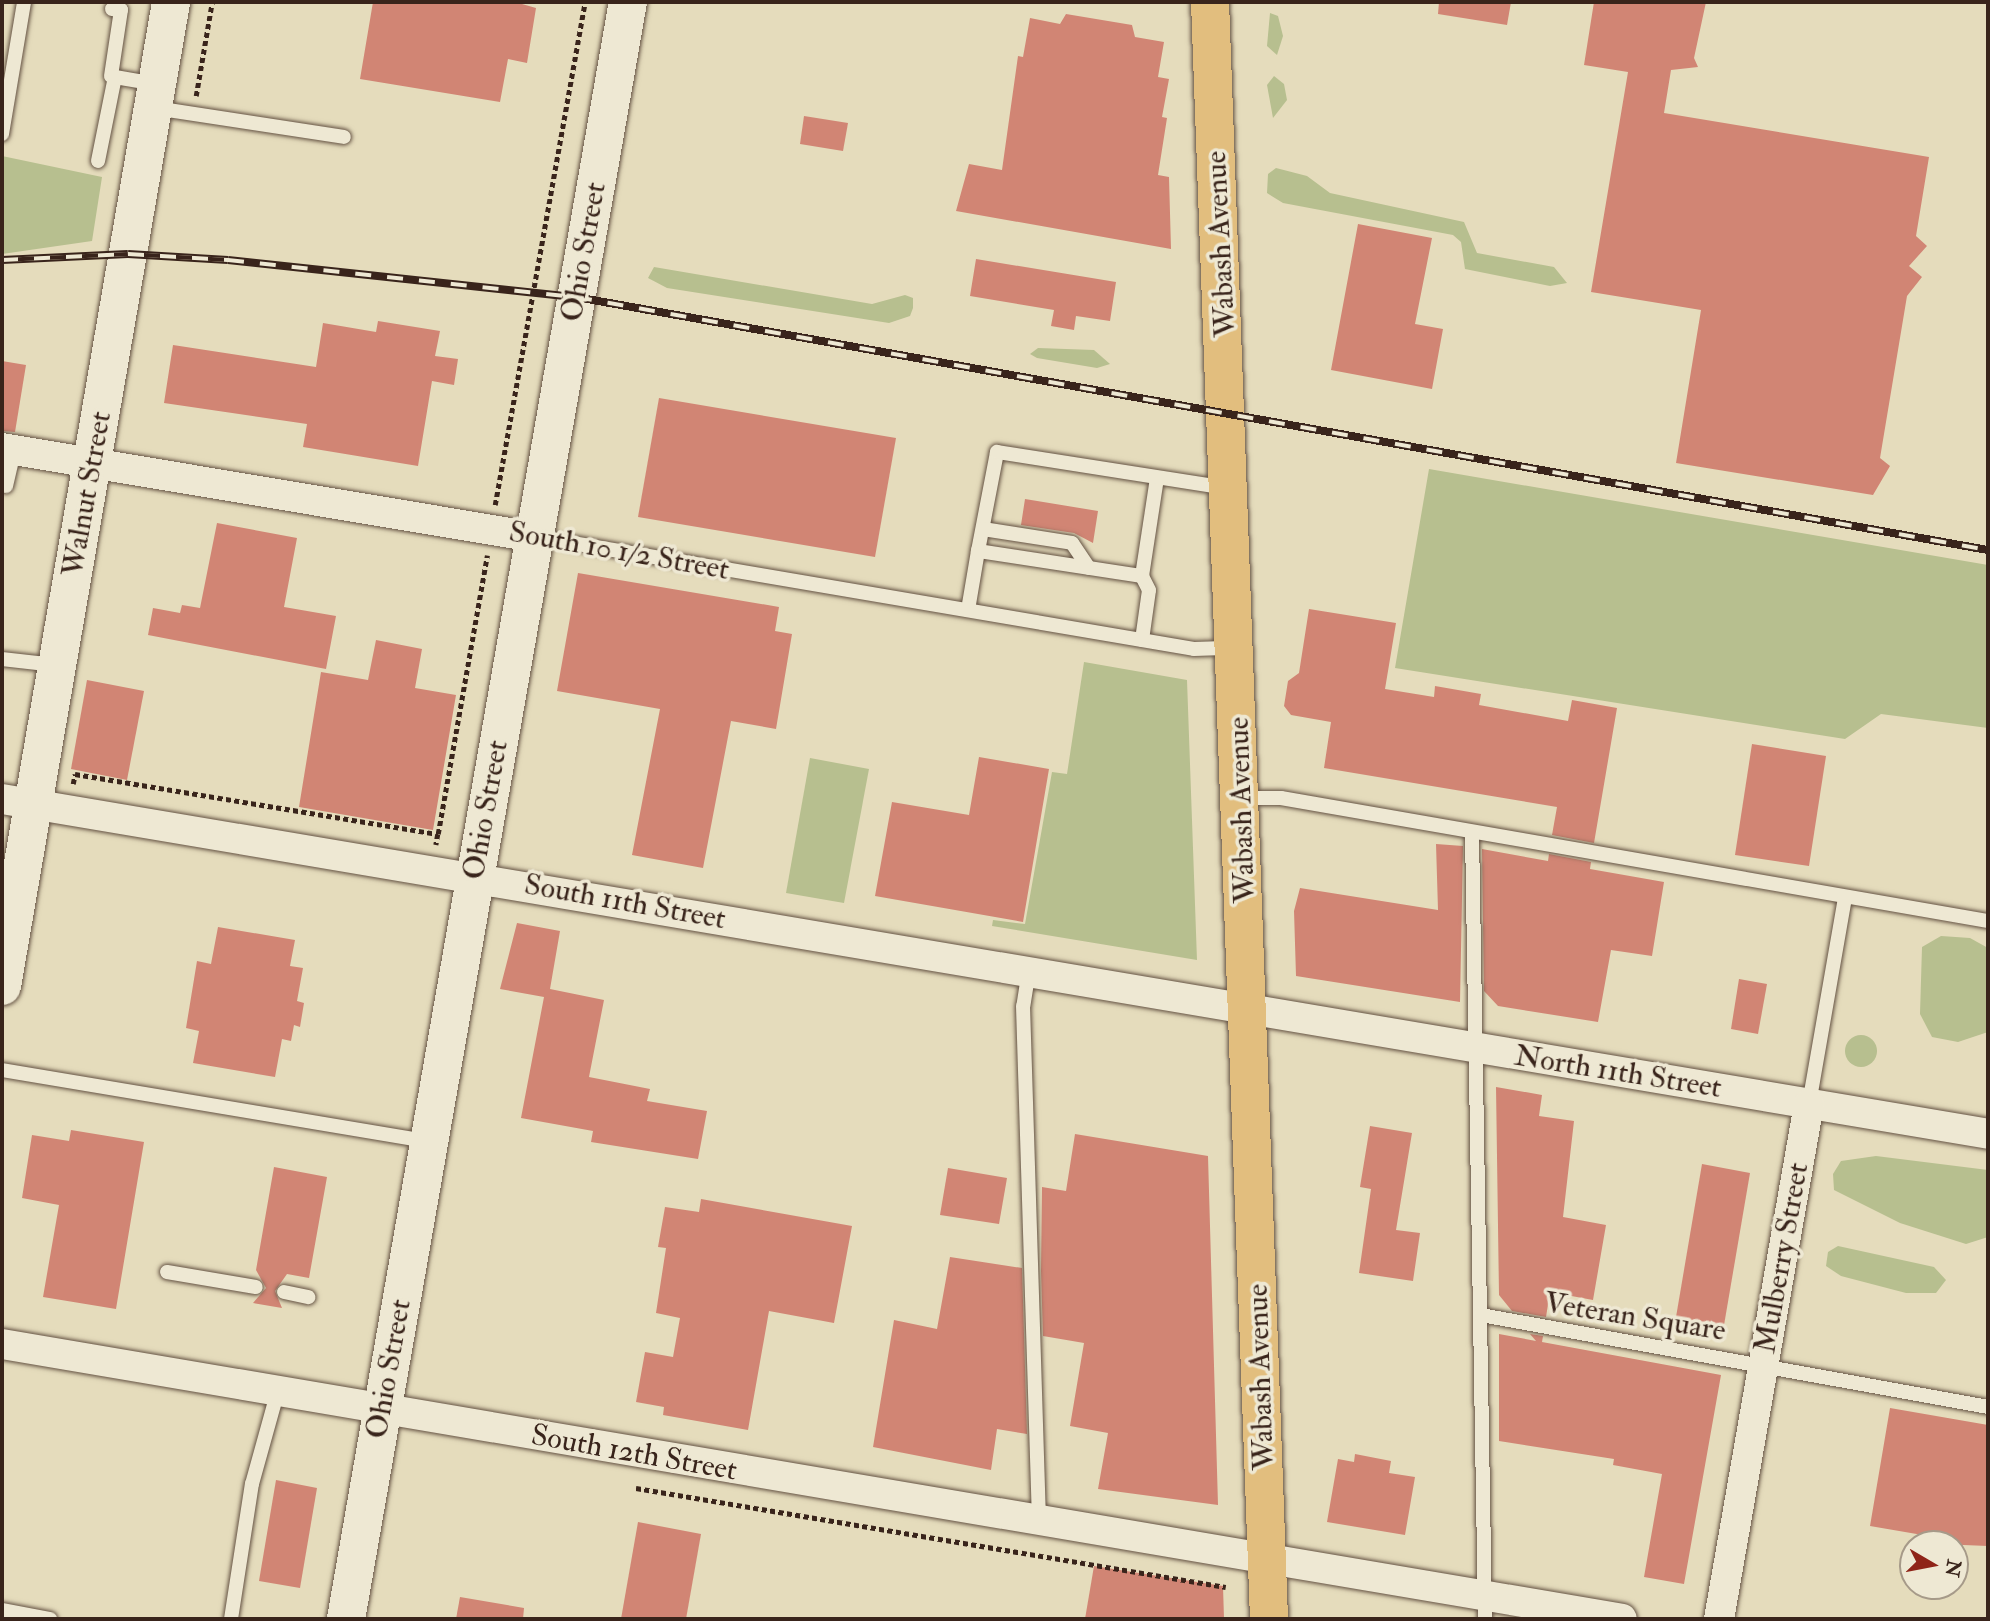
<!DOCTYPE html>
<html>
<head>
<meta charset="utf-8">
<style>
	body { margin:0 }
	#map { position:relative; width:1990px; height:1621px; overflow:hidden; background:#e5dcbc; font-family:"IM FELL Double Pica",serif }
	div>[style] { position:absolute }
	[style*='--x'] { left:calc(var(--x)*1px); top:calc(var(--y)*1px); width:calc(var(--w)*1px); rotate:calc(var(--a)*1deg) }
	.green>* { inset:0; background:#b7bf8f }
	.round { border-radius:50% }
	.building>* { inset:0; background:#d18574 }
	.path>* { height:4.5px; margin-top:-2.25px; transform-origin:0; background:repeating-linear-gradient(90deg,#39241b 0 5px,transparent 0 8.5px) }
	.roads { filter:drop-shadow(0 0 2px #645243) drop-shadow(0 0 2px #645243) }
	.lane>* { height:14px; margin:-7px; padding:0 7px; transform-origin:7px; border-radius:7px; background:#eee8d3 }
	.street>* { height:30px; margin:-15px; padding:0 15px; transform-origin:15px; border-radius:15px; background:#eee8d3 }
	.secondary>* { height:38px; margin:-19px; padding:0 19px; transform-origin:19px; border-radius:19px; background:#eee8d3 }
	.primary>* { height:38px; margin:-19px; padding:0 19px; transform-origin:19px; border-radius:19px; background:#e2be7e }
	.rail>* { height:8px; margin-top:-4px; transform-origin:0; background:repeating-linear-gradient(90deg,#eee8d3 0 16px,#39241b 0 32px); box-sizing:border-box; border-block:2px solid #39241b }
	span { translate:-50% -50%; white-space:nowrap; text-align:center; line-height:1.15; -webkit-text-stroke:7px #eee8d3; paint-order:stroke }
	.street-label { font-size:30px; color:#39241b }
	.frame { position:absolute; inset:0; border:4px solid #39241b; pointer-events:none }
	.north { position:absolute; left:1899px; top:1530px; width:70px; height:70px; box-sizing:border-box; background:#eee8d3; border:2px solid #a69a89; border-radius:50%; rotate:100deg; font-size:19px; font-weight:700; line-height:28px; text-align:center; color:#39241b }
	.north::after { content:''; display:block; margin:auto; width:24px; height:32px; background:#8f2418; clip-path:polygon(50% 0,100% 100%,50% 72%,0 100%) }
</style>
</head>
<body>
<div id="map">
	<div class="green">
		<div style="clip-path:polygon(1270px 13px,1278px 16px,1283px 36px,1277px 55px,1267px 46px)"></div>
		<div style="clip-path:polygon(1274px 76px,1284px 84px,1287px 100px,1273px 118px,1267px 85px)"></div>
		<div style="clip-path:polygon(2px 156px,102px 177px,92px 241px,2px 254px)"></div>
		<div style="clip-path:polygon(1276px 168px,1307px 176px,1330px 193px,1464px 222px,1477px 253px,1554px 267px,1567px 283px,1550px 286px,1465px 269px,1461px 242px,1453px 235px,1283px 203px,1267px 193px,1268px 174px)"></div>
		<div style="clip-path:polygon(654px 267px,872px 304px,905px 295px,913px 298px,913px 308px,910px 316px,889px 323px,667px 288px,648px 278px)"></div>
		<div style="clip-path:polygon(1038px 348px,1094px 350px,1110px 364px,1097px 368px,1037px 358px,1030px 354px)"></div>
		<div style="clip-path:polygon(1429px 469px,1988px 565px,1988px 728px,1881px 714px,1845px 739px,1395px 668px)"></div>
		<div style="clip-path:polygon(1084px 662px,1187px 680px,1197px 960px,992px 926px,993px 920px,1025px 924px,1052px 772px,1067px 774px)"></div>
		<div style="clip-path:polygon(810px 758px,869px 769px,844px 903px,786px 893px)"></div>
		<div style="clip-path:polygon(1941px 936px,1970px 938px,1988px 948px,1988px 1032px,1958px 1042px,1932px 1037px,1920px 1014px,1922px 947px)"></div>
		<div class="round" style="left:1845px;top:1035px;width:32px;height:32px"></div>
		<div style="clip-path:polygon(1876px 1156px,1988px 1170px,1988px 1237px,1966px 1244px,1900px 1223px,1834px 1190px,1833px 1174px,1841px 1161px)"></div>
		<div style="clip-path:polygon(1838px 1246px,1934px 1267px,1946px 1280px,1936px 1293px,1906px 1293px,1841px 1276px,1826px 1266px,1828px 1252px)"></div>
	</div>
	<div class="building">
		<div style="clip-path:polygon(373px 2px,515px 2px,536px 8px,527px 63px,508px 59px,500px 102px,360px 79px)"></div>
		<div style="clip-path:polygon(1439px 2px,1511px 2px,1507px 25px,1438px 14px)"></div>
		<div style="clip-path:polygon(1594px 2px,1706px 2px,1694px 58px,1698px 67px,1671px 70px,1664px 113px,1929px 157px,1916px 236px,1927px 246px,1909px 266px,1922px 277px,1907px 296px,1880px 458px,1890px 466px,1873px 495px,1676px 463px,1701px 310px,1591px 292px,1628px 72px,1584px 65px)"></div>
		<div style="clip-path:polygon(1066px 14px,1132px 25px,1135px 37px,1164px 42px,1158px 77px,1169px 79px,1162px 117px,1167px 118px,1158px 175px,1169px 177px,1171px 249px,956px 211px,969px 164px,1002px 170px,1018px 56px,1023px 57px,1030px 18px,1060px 24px)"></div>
		<div style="clip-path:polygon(804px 116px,848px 123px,843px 151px,800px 144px)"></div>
		<div style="clip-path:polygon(1358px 224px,1432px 238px,1415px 324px,1443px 329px,1432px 389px,1331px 370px)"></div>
		<div style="clip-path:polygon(976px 259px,1116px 282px,1110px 321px,1076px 316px,1074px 330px,1051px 326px,1054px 310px,970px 296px)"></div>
		<div style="clip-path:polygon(378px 321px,440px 331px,435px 356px,458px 359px,454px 385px,432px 381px,418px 466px,303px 447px,307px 424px,164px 403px,173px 345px,316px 367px,323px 323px,376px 332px)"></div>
		<div style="clip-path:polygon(2px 361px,26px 365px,15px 432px,2px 431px)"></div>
		<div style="clip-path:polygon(659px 398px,896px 438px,875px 557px,638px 517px)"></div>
		<div style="clip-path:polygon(1025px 499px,1098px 511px,1093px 543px,1074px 533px,1021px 525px)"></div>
		<div style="clip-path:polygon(217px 523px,297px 538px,284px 607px,336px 616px,326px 669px,148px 635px,153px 608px,180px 613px,182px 605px,200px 608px)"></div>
		<div style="clip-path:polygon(578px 573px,779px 607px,775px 631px,792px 634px,776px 729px,731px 721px,703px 868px,632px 855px,660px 709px,557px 691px)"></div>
		<div style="clip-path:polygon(1309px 609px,1396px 623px,1385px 689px,1434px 697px,1435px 686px,1481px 694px,1479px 705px,1568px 721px,1572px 700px,1617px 708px,1594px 843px,1552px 835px,1557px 807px,1324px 768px,1331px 722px,1291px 715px,1284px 706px,1288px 681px,1299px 673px)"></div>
		<div style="clip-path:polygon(376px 640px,422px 649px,415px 688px,456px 695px,433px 830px,299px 807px,321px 672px,368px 680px)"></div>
		<div style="clip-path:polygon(87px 680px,144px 691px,127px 780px,71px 769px)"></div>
		<div style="clip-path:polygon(1752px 744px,1826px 756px,1809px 866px,1735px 855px)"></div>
		<div style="clip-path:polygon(979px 757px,1049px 769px,1023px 922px,875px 896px,892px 802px,969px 815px)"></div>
		<div style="clip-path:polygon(1436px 844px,1463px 846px,1460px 1002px,1296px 976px,1294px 911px,1300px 888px,1438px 910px)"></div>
		<div style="clip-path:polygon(1482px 849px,1548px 861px,1549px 854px,1591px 862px,1590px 869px,1664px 882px,1652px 956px,1611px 950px,1598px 1022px,1498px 1006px,1484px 991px)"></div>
		<div style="clip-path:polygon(517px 923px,560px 931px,550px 989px,604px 1000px,589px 1077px,650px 1089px,647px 1101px,707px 1111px,698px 1159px,591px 1142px,593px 1131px,521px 1118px,544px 997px,500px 989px)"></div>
		<div style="clip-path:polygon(218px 927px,295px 940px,290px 966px,303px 968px,297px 1001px,304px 1003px,300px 1027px,294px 1025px,291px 1041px,282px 1039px,275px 1077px,193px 1063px,199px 1031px,186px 1028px,197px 961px,211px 964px)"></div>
		<div style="clip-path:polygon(1739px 979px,1767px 984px,1758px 1034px,1731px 1029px)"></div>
		<div style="clip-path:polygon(1496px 1087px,1542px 1095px,1539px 1116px,1574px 1121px,1563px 1217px,1606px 1225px,1593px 1300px,1550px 1292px,1546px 1317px,1512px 1311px,1499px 1295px)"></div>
		<div style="clip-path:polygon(1370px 1126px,1412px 1133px,1396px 1230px,1420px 1233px,1413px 1281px,1359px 1273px,1371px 1189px,1360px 1187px)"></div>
		<div style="clip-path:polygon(71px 1130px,144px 1142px,116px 1309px,43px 1297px,59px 1205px,22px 1198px,32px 1135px,69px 1141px)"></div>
		<div style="clip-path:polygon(1075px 1134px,1208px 1156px,1218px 1505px,1098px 1489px,1108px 1433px,1070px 1426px,1084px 1343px,1043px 1336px,1041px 1271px,1042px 1187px,1066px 1191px)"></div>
		<div style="clip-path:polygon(1702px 1164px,1750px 1173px,1723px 1331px,1675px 1323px)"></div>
		<div style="clip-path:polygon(274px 1167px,327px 1177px,309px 1278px,287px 1274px,275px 1291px,282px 1308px,253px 1303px,266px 1288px,256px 1270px)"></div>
		<div style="clip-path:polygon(948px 1168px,1007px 1178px,999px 1224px,940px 1215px)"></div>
		<div style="clip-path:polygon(701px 1199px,852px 1226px,834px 1323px,769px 1311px,748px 1430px,663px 1415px,664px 1407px,636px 1402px,645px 1352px,673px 1357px,680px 1318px,656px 1313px,666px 1248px,658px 1247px,665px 1207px,699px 1212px)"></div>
		<div style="clip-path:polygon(950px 1257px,1022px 1268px,1027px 1434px,997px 1429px,991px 1470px,873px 1447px,894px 1320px,937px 1329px)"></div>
		<div style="clip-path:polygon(1499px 1334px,1536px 1341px,1530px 1334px,1543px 1336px,1542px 1342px,1721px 1375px,1684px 1584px,1644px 1577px,1662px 1474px,1613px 1465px,1614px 1459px,1499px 1441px)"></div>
		<div style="clip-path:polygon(1890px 1408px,1988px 1425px,1988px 1546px,1939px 1544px,1940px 1538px,1870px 1526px)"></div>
		<div style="clip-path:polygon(1355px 1454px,1391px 1461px,1389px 1473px,1415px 1477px,1405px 1535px,1327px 1522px,1338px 1459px,1354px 1462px)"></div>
		<div style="clip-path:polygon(276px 1480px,317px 1488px,300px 1588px,259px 1581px)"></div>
		<div style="clip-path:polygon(638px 1522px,701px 1534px,686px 1619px,621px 1619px)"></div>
		<div style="clip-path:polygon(1094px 1566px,1223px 1586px,1224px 1619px,1085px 1619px)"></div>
		<div style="clip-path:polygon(460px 1597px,524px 1608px,523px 1619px,456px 1619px)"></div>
	</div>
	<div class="path">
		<div style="--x:196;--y:96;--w:95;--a:-80.3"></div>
		<div style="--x:495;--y:505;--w:511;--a:-79.86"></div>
		<div style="--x:73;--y:784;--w:10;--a:-79"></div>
		<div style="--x:75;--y:774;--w:368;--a:9.4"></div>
		<div style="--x:438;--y:834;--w:11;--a:100"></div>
		<div style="--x:438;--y:834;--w:283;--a:-80"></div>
		<div style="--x:636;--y:1488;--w:598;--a:9.53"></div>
	</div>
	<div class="roads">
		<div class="lane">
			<div style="--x:111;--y:76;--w:67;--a:-81.4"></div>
			<div style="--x:121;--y:10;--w:9;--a:-174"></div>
			<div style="--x:155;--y:108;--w:191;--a:8.7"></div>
			<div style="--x:2;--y:134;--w:134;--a:-80.5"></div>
			<div style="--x:98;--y:161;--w:86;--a:-78.6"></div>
			<div style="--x:115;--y:77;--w:42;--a:9.7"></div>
			<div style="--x:1157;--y:478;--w:99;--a:98.7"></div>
			<div style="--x:1142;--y:576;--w:166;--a:-171.3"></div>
			<div style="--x:978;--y:551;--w:101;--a:-79.1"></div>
			<div style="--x:997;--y:452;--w:232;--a:8.9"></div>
			<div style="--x:6;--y:486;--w:37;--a:-77"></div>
			<div style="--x:983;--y:529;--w:90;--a:8.9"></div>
			<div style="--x:1072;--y:543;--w:30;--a:56"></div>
			<div style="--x:537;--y:537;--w:666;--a:9.67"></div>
			<div style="--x:1194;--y:649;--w:38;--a:-2"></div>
			<div style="--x:968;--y:610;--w:60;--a:-80.4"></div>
			<div style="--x:1142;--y:640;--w:50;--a:-82"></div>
			<div style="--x:1149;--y:590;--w:16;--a:-117"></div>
			<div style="--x:2;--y:659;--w:53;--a:6.5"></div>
			<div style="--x:1242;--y:798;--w:39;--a:0"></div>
			<div style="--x:1281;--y:798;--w:718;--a:9.87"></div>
			<div style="--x:1472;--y:832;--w:787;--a:89.05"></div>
			<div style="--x:1029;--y:970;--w:36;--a:99"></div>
			<div style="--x:1023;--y:1006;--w:514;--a:88.22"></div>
			<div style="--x:2;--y:1070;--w:431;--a:9.5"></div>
			<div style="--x:1809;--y:1104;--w:210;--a:-80.1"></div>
			<div style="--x:167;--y:1272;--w:90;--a:9.6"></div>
			<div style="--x:284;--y:1292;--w:25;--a:12"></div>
			<div style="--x:1481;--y:1315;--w:515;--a:10.28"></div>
			<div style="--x:2;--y:1610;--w:49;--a:10.6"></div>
			<div style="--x:231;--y:1619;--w:137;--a:-81.2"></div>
			<div style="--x:252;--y:1484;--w:98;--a:-74.5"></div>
		</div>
		<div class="street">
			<div style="--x:2;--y:448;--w:539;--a:9.5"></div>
			<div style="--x:2;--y:799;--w:2014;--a:9.57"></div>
			<div style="--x:2;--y:1344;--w:1643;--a:9.63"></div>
			<div style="--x:1719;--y:1619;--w:523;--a:-80.09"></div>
		</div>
		<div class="secondary">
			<div style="--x:2;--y:986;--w:998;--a:-80.25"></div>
			<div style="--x:346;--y:1619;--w:1641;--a:-80.11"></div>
		</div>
		<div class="primary">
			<div style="--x:1210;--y:2;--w:1618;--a:87.91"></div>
		</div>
	</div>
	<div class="rail">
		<div style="--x:2;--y:260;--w:126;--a:-2.7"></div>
		<div style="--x:128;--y:254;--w:100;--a:3.4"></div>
		<div style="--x:228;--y:260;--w:350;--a:6.1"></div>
		<div style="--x:576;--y:297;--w:1434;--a:10.16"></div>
	</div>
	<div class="street-label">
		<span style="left:1221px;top:244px;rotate:-93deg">Wabash Avenue</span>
		<span style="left:584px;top:252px;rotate:-80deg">Ohio Street</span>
		<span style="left:87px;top:494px;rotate:-80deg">Walnut Street</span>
		<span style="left:619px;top:551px;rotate:10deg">South 10 1/2 Street</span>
		<span style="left:486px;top:810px;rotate:-80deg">Ohio Street</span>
		<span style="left:1242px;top:810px;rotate:-92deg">Wabash Avenue</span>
		<span style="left:625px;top:902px;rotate:10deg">South 11th Street</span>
		<span style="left:1618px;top:1072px;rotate:9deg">North 11th Street</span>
		<span style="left:1782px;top:1258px;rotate:-80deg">Mulberry Street</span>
		<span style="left:1635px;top:1317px;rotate:9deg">Veteran Square</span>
		<span style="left:389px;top:1369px;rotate:-80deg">Ohio Street</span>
		<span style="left:1261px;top:1377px;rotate:-92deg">Wabash Avenue</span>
		<span style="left:634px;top:1453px;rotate:10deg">South 12th Street</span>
	</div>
	<div class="frame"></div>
	<div class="north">N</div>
</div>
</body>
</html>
